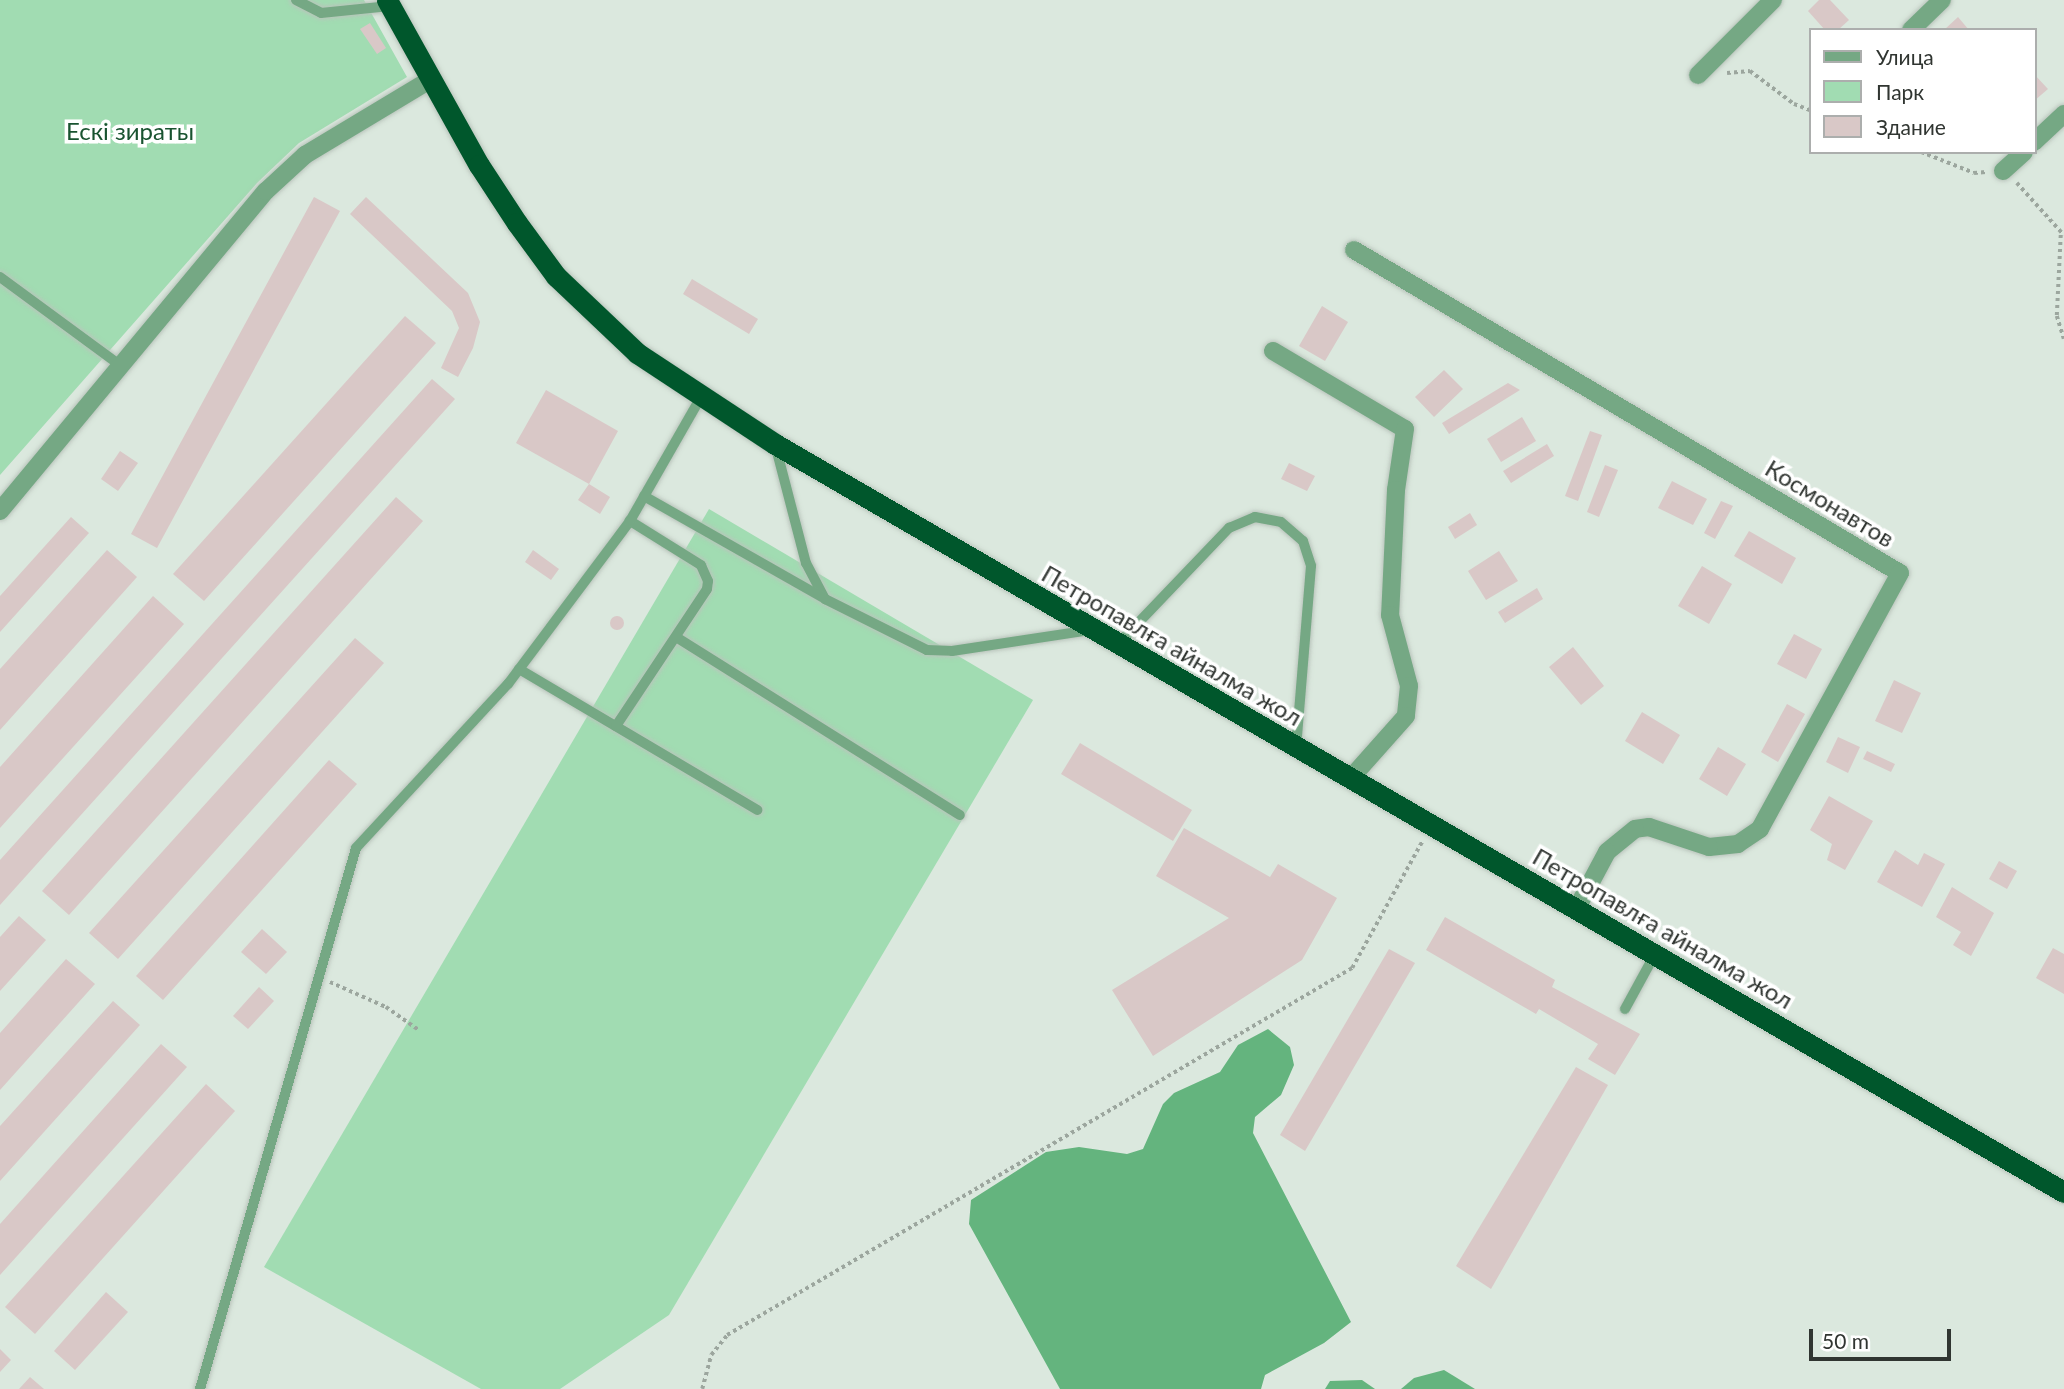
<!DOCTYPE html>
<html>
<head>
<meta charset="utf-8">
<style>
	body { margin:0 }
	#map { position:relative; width:2064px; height:1389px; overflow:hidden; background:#dbe8de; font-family:Lato,sans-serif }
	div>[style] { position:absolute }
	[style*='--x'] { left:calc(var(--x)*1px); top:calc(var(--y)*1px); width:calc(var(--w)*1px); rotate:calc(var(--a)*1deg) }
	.green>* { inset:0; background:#a1dcb2 }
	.forest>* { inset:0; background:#64b47e }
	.building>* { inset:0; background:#d9c8c7 }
	.round { border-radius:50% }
	.path>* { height:3.5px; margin-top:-1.75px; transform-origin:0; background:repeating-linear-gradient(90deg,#9ca69e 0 3.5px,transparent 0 7px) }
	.roads { filter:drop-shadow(0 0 2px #b9c4bb) drop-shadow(0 0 2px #b9c4bb) }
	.lane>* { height:10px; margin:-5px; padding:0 5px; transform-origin:5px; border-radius:5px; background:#75a884 }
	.street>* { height:18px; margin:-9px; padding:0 9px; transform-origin:9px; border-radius:9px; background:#75a884 }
	.highway>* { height:21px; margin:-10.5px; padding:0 10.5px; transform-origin:10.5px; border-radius:10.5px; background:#00572c }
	span { translate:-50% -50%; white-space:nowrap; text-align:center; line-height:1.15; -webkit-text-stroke:7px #fff; paint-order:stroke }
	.park-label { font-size:24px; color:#195330 }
	.street-label { font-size:24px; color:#303531 }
	.legend { position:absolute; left:1809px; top:28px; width:228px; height:126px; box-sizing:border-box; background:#fff; border:2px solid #acaead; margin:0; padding:9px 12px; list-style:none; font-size:21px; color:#303531 }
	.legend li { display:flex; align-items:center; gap:14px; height:35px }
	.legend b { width:35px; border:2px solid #acaead }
	.scale { position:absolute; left:1809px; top:1329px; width:142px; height:32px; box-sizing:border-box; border:4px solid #303531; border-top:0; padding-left:9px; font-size:21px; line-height:24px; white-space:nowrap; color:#303531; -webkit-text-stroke:5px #fff; paint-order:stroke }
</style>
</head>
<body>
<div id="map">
	<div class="green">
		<div style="clip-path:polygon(0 0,364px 0,407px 77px,299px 143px,257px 183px,0 475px)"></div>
		<div style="clip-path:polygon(709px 509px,1033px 700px,669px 1315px,560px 1389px,481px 1389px,264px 1267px)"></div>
	</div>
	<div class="forest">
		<div style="clip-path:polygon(1268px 1029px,1290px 1047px,1294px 1065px,1281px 1095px,1255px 1117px,1253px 1133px,1351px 1322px,1324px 1343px,1265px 1375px,1261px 1389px,1060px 1389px,969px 1224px,971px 1200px,1046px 1152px,1079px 1147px,1127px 1154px,1143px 1149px,1163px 1104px,1174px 1093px,1220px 1072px,1238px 1045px)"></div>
		<div style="clip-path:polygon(1444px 1370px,1475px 1389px,1401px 1389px,1414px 1378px)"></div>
		<div style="clip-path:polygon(1362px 1380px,1375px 1389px,1325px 1389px,1330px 1381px)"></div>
	</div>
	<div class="building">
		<div style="clip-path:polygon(1819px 0,1830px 0,1849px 20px,1838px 30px,1825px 30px,1808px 11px)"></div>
		<div style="clip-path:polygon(1958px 17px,1969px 30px,1944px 30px)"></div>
		<div style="clip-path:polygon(370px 23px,386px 48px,377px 54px,360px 29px)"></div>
		<div style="clip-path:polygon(2034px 74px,2048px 89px,2034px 101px)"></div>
		<div style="clip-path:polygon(314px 197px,340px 211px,157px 548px,131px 534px)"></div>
		<div style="clip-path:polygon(366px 197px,468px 293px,480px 322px,473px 348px,458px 377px,441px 368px,459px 328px,452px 311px,350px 214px)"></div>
		<div style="clip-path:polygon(692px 279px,758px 319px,749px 334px,683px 294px)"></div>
		<div style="clip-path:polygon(1322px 306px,1348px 322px,1325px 361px,1299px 346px)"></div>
		<div style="clip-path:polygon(405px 316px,436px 343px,204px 601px,173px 574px)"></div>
		<div style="clip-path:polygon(1444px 370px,1463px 389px,1434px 417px,1415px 397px)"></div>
		<div style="clip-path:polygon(432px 379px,455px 399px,0 905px,0 860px)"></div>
		<div style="clip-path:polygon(1508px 383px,1520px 390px,1449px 434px,1442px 423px)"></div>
		<div style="clip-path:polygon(546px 390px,618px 431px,589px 484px,516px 443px)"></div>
		<div style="clip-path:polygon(1522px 417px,1536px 441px,1501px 462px,1487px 439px)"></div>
		<div style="clip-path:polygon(1590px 431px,1602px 435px,1578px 501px,1565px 496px)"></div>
		<div style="clip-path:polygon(1547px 444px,1554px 456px,1511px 483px,1503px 471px)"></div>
		<div style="clip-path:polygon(120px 451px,138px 463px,118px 491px,101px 479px)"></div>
		<div style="clip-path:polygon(1289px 463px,1315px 476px,1307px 491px,1281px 479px)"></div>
		<div style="clip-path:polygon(1605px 465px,1618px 470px,1599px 517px,1587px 512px)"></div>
		<div style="clip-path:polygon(1672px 481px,1707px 499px,1693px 525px,1658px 508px)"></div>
		<div style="clip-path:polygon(589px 484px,610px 497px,600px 514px,578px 500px)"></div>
		<div style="clip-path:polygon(396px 497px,423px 521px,69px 915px,42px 891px)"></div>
		<div style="clip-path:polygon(1721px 501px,1733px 506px,1715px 539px,1704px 533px)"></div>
		<div style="clip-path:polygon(1470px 513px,1477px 525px,1455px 539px,1448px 527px)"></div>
		<div style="clip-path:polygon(71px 517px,89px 533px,0 632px,0 596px)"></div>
		<div style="clip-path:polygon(1749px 531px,1796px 558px,1782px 584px,1734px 556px)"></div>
		<div style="clip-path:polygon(107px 550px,137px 577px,0 730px,0 669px)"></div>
		<div style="clip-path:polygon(533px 550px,559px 569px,551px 580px,525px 562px)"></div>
		<div style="clip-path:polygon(1499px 551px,1518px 581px,1486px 600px,1468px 571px)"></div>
		<div style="clip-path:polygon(1702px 566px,1732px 584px,1709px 624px,1678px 606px)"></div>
		<div style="clip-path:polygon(1537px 588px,1543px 599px,1505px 623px,1498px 612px)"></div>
		<div style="clip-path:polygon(153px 596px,184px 624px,0 828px,0 767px)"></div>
		<div class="round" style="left:610px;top:616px;width:14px;height:14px"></div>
		<div style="clip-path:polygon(1794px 634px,1822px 649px,1806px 679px,1777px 664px)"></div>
		<div style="clip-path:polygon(355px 638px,384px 663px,118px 959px,89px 933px)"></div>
		<div style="clip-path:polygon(1573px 647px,1604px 686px,1581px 705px,1549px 667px)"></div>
		<div style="clip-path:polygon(1894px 680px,1921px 693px,1902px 733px,1875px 721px)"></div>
		<div style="clip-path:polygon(1787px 704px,1805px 714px,1778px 762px,1761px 752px)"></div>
		<div style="clip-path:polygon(1642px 712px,1680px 735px,1663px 764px,1625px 741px)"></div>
		<div style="clip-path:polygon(1838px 737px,1860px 747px,1848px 773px,1826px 762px)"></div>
		<div style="clip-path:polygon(1080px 743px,1192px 810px,1173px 841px,1061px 774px)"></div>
		<div style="clip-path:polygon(1718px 747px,1746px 764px,1727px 796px,1699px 779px)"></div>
		<div style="clip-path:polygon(1867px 751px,1895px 764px,1891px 772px,1863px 759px)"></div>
		<div style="clip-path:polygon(329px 760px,357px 784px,163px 1000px,136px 976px)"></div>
		<div style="clip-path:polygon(1829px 796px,1873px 821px,1845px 870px,1827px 860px,1832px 844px,1810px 830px)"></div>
		<div style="clip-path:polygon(1184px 828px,1270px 877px,1278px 864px,1337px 898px,1302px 960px,1153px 1056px,1112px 990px,1229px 918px,1156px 876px)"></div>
		<div style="clip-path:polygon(1895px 850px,1918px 865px,1924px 853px,1945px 864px,1922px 907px,1877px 882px)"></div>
		<div style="clip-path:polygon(1999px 861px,2017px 871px,2007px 889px,1989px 879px)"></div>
		<div style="clip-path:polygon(1952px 887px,1994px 913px,1971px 956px,1953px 945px,1961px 932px,1936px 917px)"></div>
		<div style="clip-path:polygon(19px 916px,46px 940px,0 991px,0 937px)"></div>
		<div style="clip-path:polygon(1445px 917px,1555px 980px,1552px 987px,1640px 1034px,1615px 1075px,1588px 1059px,1598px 1044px,1539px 1009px,1536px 1014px,1426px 950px)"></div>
		<div style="clip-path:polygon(262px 929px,287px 952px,266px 974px,241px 952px)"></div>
		<div style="clip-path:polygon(2053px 948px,2064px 954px,2064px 994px,2036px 978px)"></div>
		<div style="clip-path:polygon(1389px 949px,1415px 963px,1305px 1151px,1280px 1135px)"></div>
		<div style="clip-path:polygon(66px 959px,95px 984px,0 1090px,0 1033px)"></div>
		<div style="clip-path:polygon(259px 987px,274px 1001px,248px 1029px,233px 1016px)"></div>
		<div style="clip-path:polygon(113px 1001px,140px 1025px,0 1181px,0 1126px)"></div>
		<div style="clip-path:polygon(161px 1044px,187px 1067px,0 1275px,0 1224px)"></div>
		<div style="clip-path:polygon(1576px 1067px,1608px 1085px,1491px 1289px,1456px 1266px)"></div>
		<div style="clip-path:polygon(206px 1084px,235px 1111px,35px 1334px,5px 1307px)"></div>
		<div style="clip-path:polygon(106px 1292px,128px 1312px,75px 1370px,54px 1351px)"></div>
		<div style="clip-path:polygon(0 1349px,11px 1360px,0 1372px)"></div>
		<div style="clip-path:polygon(30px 1377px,44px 1389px,19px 1389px)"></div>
	</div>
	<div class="path">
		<div style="--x:1727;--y:73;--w:23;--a:-5"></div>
		<div style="--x:1750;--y:71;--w:55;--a:36.9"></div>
		<div style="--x:1794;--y:104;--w:17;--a:21"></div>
		<div style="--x:1921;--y:152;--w:57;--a:21.6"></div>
		<div style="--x:1974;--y:173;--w:12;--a:-5"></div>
		<div style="--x:2017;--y:183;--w:70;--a:47.9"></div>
		<div style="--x:2061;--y:235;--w:81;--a:92.8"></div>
		<div style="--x:2057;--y:316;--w:24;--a:73"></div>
		<div style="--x:330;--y:982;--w:61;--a:24.1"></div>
		<div style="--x:386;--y:1007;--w:39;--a:35"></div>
		<div style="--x:702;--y:1389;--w:35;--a:-75"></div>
		<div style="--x:711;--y:1355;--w:26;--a:-51"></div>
		<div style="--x:727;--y:1335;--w:725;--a:-30.42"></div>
		<div style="--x:1352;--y:968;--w:146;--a:-61"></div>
	</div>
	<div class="roads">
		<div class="lane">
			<div style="--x:296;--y:0;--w:28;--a:27"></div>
			<div style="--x:321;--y:13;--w:69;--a:-5.8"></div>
			<div style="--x:0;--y:277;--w:149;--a:36.3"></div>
			<div style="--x:776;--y:448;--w:119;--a:75.4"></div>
			<div style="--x:806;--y:563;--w:41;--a:62.2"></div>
			<div style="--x:825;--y:599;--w:114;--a:26.6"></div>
			<div style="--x:927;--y:650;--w:25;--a:2"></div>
			<div style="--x:952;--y:651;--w:141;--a:-8.6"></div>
			<div style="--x:644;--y:496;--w:205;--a:29.6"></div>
			<div style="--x:676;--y:637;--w:335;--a:32.1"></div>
			<div style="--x:1118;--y:644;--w:161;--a:-46.3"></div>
			<div style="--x:1229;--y:528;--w:28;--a:-23"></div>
			<div style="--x:1255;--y:517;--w:26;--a:11"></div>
			<div style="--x:1281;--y:522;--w:29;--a:41"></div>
			<div style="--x:1303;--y:541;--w:26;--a:72"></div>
			<div style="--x:1311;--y:566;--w:183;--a:94.7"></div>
			<div style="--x:519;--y:669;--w:277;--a:30.6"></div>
			<div style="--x:616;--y:726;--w:164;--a:-56.4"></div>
			<div style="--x:707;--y:589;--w:8;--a:-83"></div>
			<div style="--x:708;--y:581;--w:17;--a:-114"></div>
			<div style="--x:701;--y:565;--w:84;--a:-148.2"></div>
			<div style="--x:1625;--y:1009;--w:63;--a:-61.4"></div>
			<div style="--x:200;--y:1389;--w:563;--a:-73.91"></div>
			<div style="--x:356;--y:848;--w:224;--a:-47.2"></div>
			<div style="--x:508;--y:684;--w:204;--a:-53.2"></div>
			<div style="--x:630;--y:521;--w:143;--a:-60.2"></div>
		</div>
		<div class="street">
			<div style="--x:1911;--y:30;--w:43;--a:-44.1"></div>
			<div style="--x:1698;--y:75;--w:106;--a:-45"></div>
			<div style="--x:2034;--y:142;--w:41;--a:-43"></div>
			<div style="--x:2003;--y:171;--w:28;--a:-42"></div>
			<div style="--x:1354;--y:250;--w:634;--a:30.61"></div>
			<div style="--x:1900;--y:573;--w:292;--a:118.7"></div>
			<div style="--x:1760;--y:829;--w:27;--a:146"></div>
			<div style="--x:1738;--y:844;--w:29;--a:174"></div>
			<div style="--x:1709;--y:847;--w:63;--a:-161.6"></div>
			<div style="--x:1649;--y:827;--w:14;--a:172"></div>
			<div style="--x:1635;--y:829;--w:36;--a:141"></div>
			<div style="--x:1607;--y:852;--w:64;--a:118.2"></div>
			<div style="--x:1273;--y:351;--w:153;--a:30.6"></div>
			<div style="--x:1405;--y:429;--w:62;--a:98.4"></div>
			<div style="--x:1396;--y:490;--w:125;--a:92.7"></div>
			<div style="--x:1390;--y:615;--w:73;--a:75"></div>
			<div style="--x:1409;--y:686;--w:30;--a:96"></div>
			<div style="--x:1406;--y:716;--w:84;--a:131.6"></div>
			<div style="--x:0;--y:511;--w:416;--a:-50.3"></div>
			<div style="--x:266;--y:191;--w:53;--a:-42.7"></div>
			<div style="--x:305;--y:155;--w:146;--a:-31"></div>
		</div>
		<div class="highway">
			<div style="--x:387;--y:0;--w:189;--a:60.9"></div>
			<div style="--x:479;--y:165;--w:69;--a:56.8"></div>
			<div style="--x:517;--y:223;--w:66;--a:53.7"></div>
			<div style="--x:556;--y:276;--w:112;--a:43.5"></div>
			<div style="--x:637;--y:353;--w:165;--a:33.4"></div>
			<div style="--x:775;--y:444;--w:1490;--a:30.13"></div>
		</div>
	</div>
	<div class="park-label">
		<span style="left:130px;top:131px">Ескі зираты</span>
	</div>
	<div class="street-label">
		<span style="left:1830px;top:503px;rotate:31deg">Космонавтов</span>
		<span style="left:1172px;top:645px;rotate:30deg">Петропавлға айналма жол</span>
		<span style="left:1663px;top:928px;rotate:30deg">Петропавлға айналма жол</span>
	</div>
	<ul class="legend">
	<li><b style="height:9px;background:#75a884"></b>Улица</li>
	<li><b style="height:19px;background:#a1dcb2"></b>Парк</li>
	<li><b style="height:19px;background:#d9c8c7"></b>Здание</li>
	</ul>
	<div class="scale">50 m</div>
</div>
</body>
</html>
